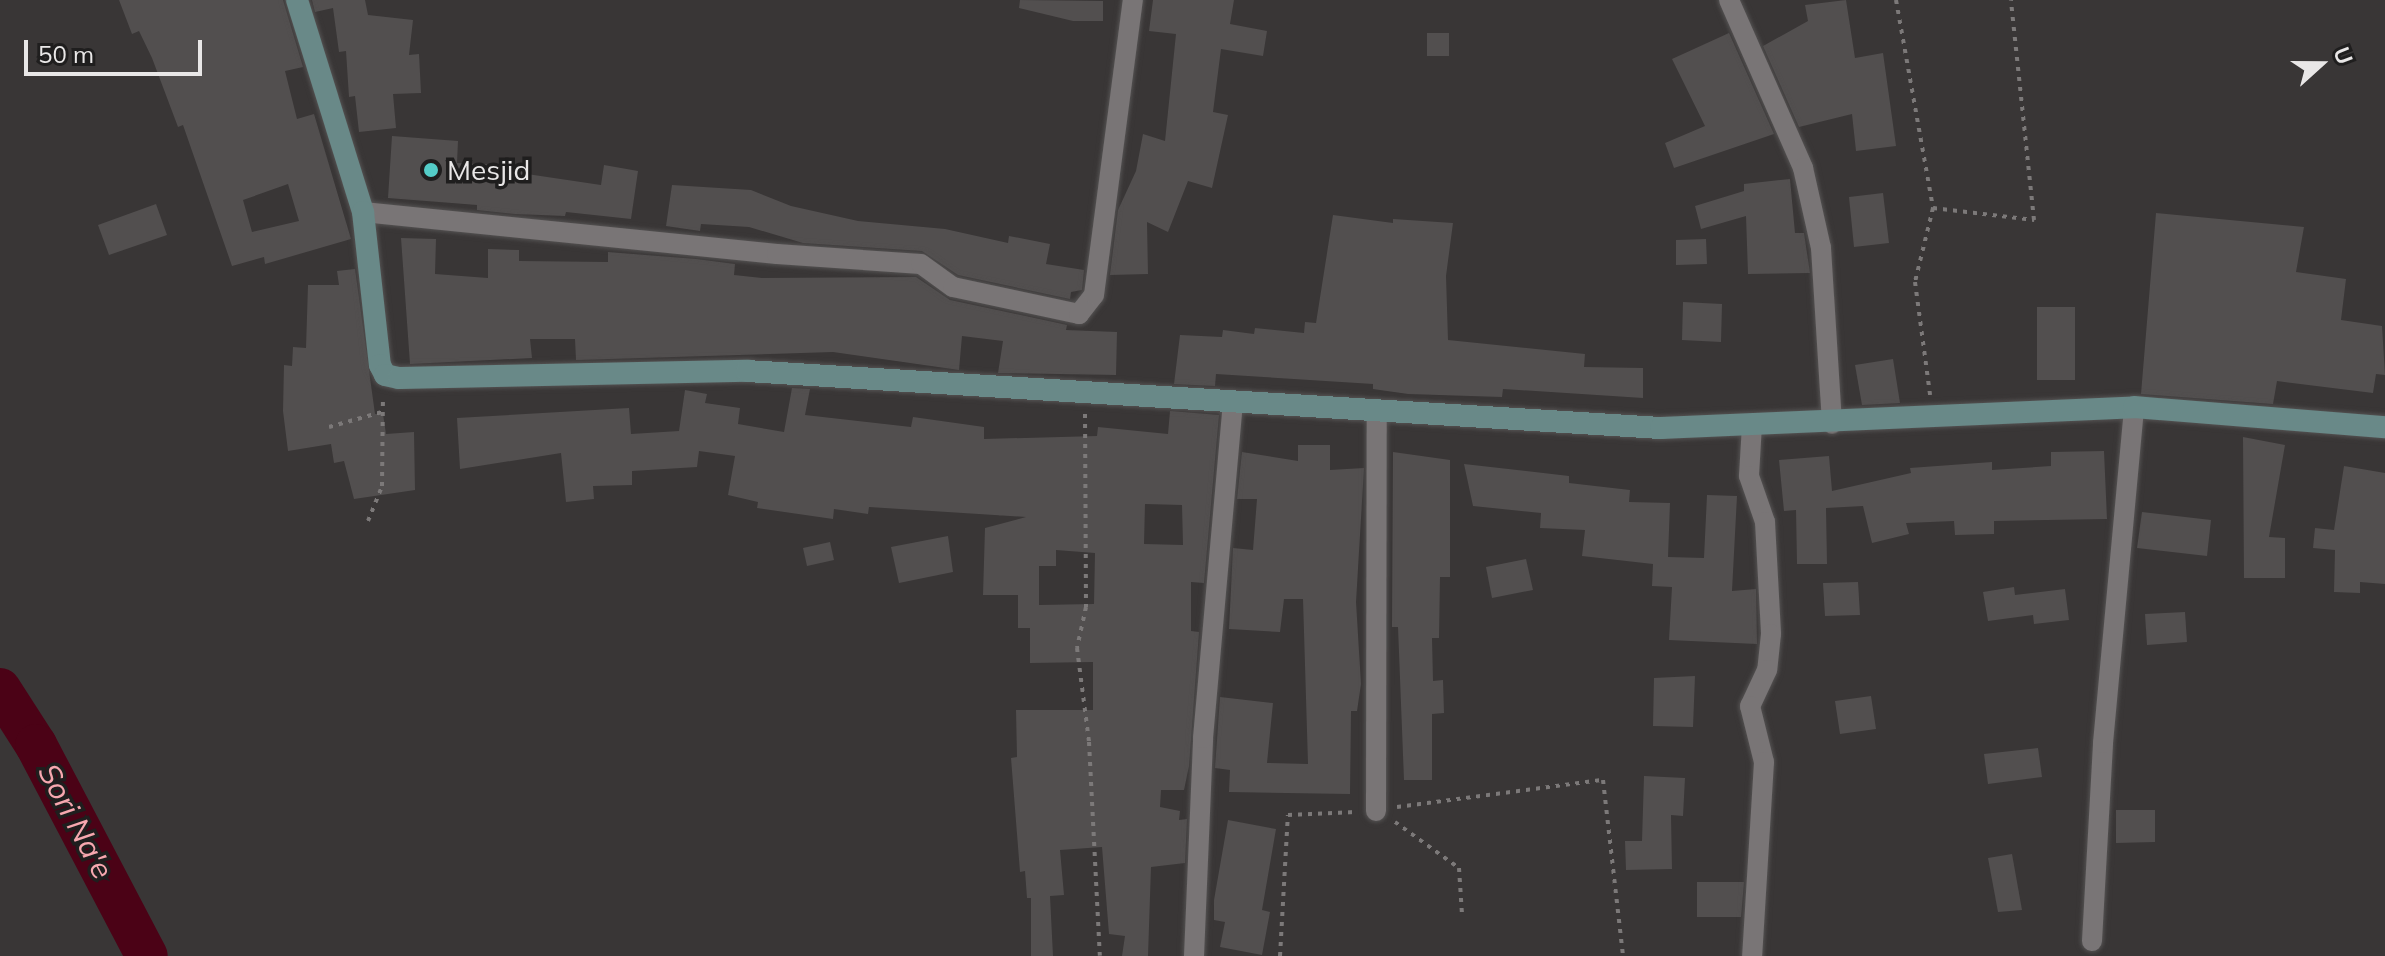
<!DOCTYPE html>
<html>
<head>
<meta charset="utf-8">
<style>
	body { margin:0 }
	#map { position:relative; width:2385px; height:956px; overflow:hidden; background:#393636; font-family:Mulish,sans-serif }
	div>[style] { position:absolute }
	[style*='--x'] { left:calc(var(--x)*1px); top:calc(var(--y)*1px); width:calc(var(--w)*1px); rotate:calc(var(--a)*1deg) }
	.river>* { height:42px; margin:-21px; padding:0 21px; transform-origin:21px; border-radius:21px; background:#4b0216 }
	.building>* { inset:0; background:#524f4f }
	.path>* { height:4px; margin-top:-2px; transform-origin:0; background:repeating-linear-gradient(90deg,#7c7979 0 4px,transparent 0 10px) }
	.roads { filter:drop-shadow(0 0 2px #545252) drop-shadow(0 0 2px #545252) }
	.minor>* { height:20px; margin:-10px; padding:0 10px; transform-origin:10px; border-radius:10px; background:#797576 }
	.secondary>* { height:22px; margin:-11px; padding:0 11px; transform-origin:11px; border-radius:11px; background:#698988 }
	.dots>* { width:22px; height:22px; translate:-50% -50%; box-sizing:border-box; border:4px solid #1f1e1e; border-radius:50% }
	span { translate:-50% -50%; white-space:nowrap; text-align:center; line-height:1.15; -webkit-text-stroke:7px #1f1e1e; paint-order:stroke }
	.poi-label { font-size:28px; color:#e9e7e7 }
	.left { translate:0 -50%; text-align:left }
	.water-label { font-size:30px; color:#f7a7af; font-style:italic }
	.north { position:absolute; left:2281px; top:24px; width:80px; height:80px; -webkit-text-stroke:6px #1f1e1e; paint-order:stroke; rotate:69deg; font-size:22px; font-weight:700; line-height:32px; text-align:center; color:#e9e7e7 }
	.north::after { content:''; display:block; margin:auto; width:28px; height:36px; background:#e9e7e7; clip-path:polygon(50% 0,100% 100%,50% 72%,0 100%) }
	.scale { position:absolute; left:24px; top:40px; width:178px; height:36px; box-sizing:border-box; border:4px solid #e9e7e7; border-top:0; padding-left:10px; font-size:24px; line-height:28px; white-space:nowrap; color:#e9e7e7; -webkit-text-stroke:6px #1f1e1e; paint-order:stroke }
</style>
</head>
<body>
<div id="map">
	<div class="river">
		<div style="--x:0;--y:689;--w:67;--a:57.3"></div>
		<div style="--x:36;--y:745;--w:238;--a:62.3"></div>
	</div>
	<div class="building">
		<div style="clip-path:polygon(evenodd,119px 0,283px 0,303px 67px,285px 71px,297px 119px,314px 114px,351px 239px,265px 264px,264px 257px,232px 266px,183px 125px,178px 127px,152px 58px,139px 31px,132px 34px,119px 0,288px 184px,299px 221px,252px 232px,243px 200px,288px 184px)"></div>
		<div style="clip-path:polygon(312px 0,365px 0,368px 15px,413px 20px,409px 55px,419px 54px,421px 93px,393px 94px,396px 128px,359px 132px,355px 96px,349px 97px,346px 51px,339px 52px,333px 8px,315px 12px)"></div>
		<div style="clip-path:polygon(1020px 0,1103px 1px,1103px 21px,1073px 21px,1019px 8px)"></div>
		<div style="clip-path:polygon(1153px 0,1234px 0,1230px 24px,1267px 31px,1263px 56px,1221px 49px,1213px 112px,1228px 115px,1212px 188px,1188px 181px,1168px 232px,1147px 222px,1148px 274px,1110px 275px,1118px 210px,1136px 171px,1143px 134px,1165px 141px,1176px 34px,1149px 31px)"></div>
		<div style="clip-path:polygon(1846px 0,1855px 58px,1883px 53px,1896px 146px,1856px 151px,1852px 114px,1799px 127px,1763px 46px,1808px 21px,1805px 5px)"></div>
		<div style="clip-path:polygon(1427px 33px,1449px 33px,1449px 56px,1427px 56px)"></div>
		<div style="clip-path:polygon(1729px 33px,1774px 134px,1674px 168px,1665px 143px,1705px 126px,1672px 59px)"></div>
		<div style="clip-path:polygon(392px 136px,458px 141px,457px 163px,527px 166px,527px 174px,601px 185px,604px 165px,638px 171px,631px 219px,566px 212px,565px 216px,515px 214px,477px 210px,477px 205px,388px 198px)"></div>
		<div style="clip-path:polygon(1790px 179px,1795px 233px,1804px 233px,1810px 273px,1748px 274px,1746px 216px,1701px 229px,1695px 206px,1744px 191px,1744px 184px)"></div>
		<div style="clip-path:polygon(672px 185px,751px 190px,791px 206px,858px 221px,945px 229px,1008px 243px,1009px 236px,1050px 244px,1046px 264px,1084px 270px,1082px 290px,1071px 292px,1070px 299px,958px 275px,922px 251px,803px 243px,749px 227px,701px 224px,700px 231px,666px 226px)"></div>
		<div style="clip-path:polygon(1883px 193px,1889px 243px,1854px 247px,1849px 197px)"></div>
		<div style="clip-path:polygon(156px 204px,167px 235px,109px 255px,98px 225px)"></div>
		<div style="clip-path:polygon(2156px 213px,2304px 227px,2296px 272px,2346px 279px,2341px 320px,2382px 326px,2385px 375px,2376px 374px,2373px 393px,2277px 381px,2273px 404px,2141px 394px)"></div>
		<div style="clip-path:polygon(1333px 215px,1393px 223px,1393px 219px,1453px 223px,1446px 276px,1448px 340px,1585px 354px,1584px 367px,1643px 368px,1643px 398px,1503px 389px,1502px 397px,1408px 394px,1373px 389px,1373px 384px,1216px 374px,1215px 386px,1174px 384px,1180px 335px,1222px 337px,1223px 330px,1254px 334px,1255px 328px,1304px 333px,1305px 322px,1316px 323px)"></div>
		<div style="clip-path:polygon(401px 238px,436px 239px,435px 274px,488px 278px,488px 249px,519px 250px,519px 261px,608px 262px,608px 252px,696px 259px,735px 264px,734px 275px,762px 278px,916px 277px,950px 300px,1067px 325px,1066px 330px,1117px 332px,1116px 375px,998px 373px,1003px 341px,962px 336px,959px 370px,833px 352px,576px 360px,575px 339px,530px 339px,532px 358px,410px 364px)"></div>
		<div style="clip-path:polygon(1706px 239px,1707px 264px,1676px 265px,1676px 240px)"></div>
		<div style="clip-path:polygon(355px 269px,375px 414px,383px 414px,386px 434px,414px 432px,415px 490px,354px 499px,344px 461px,334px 463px,331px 444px,288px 451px,283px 411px,284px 365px,292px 366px,293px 347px,306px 348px,308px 285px,339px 285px,337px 271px)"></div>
		<div style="clip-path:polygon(1683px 302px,1722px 304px,1721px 342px,1682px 340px)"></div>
		<div style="clip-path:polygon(2037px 307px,2075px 307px,2075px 380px,2037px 380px)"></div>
		<div style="clip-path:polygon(1893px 359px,1900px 403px,1862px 405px,1855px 365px)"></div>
		<div style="clip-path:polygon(evenodd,792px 388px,810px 389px,805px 415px,911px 427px,913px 417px,984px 427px,984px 439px,1097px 436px,1098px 427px,1168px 434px,1170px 411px,1219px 415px,1204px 583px,1191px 582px,1191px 631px,1199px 632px,1189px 766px,1184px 790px,1161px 790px,1160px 807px,1180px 811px,1179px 820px,1187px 819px,1185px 863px,1151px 867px,1148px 956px,1122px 956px,1125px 936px,1109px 934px,1102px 847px,1060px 850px,1064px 895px,1050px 896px,1053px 956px,1031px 956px,1031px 898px,1027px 898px,1025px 871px,1020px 872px,1011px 758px,1017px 757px,1016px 710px,1093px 710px,1093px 662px,1030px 663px,1030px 628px,1018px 628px,1018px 595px,983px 595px,985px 528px,1026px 517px,869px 507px,868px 514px,834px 509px,833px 519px,757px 508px,758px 502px,728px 495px,735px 456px,699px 451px,697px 467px,632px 471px,632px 485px,593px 486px,594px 499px,566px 502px,561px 453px,460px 469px,457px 418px,629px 408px,631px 434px,679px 431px,685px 390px,707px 394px,705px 403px,740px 408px,738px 424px,784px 432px,792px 388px,1145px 504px,1182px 505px,1183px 545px,1144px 544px,1145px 504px,792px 388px,1056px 550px,1095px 553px,1094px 604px,1039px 605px,1039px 566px,1056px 566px,1056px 550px)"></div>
		<div style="clip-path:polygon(2243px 437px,2285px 445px,2269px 537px,2285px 538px,2285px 578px,2244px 578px)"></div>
		<div style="clip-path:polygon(1298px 445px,1330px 445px,1330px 470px,1364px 468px,1356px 602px,1361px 684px,1357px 711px,1351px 711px,1350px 794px,1229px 792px,1230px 770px,1215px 768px,1220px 697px,1273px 703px,1267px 763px,1308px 764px,1303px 599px,1284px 599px,1280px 632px,1229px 629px,1233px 548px,1253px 550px,1257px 499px,1237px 499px,1242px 452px,1298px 461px)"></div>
		<div style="clip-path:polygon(2104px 451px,2107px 519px,1994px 521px,1994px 534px,1955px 535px,1954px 521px,1906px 523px,1909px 534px,1872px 543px,1863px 506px,1826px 508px,1827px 564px,1797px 564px,1796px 510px,1784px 511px,1779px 460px,1829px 456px,1832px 491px,1911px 473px,1910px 468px,1992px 462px,1992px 470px,2051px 466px,2051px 452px)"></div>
		<div style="clip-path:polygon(1393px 452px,1450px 460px,1450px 577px,1440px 577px,1439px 638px,1432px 638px,1433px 681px,1443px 680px,1444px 713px,1432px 714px,1432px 780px,1404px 780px,1398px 627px,1392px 627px)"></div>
		<div style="clip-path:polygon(1464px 464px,1569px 476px,1569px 483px,1630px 490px,1629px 502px,1670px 503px,1668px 557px,1704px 558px,1707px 495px,1737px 496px,1732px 591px,1756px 589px,1757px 644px,1669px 640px,1672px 587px,1652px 586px,1653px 564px,1582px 556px,1585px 530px,1540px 528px,1541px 513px,1473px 506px)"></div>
		<div style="clip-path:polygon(2344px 466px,2385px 473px,2385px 584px,2360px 582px,2360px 593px,2334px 592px,2335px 550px,2313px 548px,2315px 528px,2334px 530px)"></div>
		<div style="clip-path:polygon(2142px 512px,2211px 520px,2207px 556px,2137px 548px)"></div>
		<div style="clip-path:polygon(948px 536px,953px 572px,899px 583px,891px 547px)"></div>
		<div style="clip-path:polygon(830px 542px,834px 560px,807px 566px,803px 548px)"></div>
		<div style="clip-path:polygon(1526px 559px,1533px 590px,1492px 598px,1486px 567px)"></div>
		<div style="clip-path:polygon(1858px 582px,1860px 615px,1825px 616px,1823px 583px)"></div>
		<div style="clip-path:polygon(2014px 587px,2015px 595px,2065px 589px,2069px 620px,2034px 624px,2033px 615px,1988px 621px,1983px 592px)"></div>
		<div style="clip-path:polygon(2185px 612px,2187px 642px,2147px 645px,2145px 614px)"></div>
		<div style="clip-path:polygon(1695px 676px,1693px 727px,1653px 726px,1654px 678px)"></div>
		<div style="clip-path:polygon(1871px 696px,1876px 729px,1840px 734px,1835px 701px)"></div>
		<div style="clip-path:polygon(2038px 748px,2042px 777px,1988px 784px,1984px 754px)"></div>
		<div style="clip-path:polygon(1644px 776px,1685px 778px,1683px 816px,1671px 815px,1672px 869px,1626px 870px,1625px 841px,1642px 841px)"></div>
		<div style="clip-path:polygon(2116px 810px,2155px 810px,2155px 842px,2116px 843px)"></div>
		<div style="clip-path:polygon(1228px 820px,1276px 829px,1262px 910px,1270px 912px,1262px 955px,1220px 947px,1225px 922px,1214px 920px,1214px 900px)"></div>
		<div style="clip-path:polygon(2012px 854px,2022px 910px,1998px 912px,1988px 858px)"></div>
		<div style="clip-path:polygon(1697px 882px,1744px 882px,1741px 917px,1697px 917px)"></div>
	</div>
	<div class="path">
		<div style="--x:1896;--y:0;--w:211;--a:79.9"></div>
		<div style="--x:1933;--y:208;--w:76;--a:103.7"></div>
		<div style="--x:1915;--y:282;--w:114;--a:82.4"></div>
		<div style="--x:1933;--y:208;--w:102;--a:6.8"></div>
		<div style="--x:2034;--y:220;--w:221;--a:-96"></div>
		<div style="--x:1085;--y:414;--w:193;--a:89.7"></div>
		<div style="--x:1086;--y:607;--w:42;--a:102.4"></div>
		<div style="--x:1077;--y:648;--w:95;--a:82.7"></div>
		<div style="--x:1089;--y:742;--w:214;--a:87.1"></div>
		<div style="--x:329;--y:427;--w:55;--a:-15.8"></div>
		<div style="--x:368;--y:521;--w:38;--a:-68"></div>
		<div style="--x:382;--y:486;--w:89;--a:-89.4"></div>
		<div style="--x:1397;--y:807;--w:208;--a:-7.5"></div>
		<div style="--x:1603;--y:780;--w:177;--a:83.5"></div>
		<div style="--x:1395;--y:822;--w:79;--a:35.7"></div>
		<div style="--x:1459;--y:868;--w:46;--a:86.3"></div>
		<div style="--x:1280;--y:956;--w:141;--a:-86.8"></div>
		<div style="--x:1288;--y:815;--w:68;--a:-2.5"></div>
	</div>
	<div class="roads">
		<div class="minor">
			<div style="--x:1729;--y:0;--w:184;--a:66.2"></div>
			<div style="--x:1803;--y:168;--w:82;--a:77.3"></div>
			<div style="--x:1821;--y:248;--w:176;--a:86.4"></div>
			<div style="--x:363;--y:212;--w:416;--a:5.8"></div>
			<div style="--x:777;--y:254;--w:144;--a:4"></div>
			<div style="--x:921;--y:264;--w:39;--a:36"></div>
			<div style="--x:953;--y:287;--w:129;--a:12.1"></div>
			<div style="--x:1079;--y:314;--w:24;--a:-52"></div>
			<div style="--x:1094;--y:295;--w:298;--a:-82.5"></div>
			<div style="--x:1752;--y:425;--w:51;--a:93.4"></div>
			<div style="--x:1749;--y:476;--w:49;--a:70.8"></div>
			<div style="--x:1765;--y:522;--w:112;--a:86.9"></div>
			<div style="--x:1771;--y:634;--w:36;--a:96"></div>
			<div style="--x:1767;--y:670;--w:40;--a:115"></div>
			<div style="--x:1750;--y:706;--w:58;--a:76"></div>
			<div style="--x:1764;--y:762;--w:194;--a:93.5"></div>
			<div style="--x:1376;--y:811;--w:401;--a:-89.9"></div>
			<div style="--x:2092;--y:941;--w:198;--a:-86.8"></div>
			<div style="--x:2103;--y:743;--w:337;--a:-84.7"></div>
			<div style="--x:1194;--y:956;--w:218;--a:-87.6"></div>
			<div style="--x:1203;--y:738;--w:336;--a:-84.9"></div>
		</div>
		<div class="secondary">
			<div style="--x:297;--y:0;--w:222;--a:72.7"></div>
			<div style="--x:363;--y:212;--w:154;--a:83.7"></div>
			<div style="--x:380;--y:365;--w:11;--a:63"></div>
			<div style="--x:385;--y:375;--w:14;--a:12"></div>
			<div style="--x:399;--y:378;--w:348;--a:-1.2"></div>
			<div style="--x:747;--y:371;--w:916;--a:3.57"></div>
			<div style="--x:1661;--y:428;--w:473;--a:-2.5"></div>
			<div style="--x:2134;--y:407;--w:252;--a:4.6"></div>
		</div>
	</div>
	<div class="dots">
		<div style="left:431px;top:170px;background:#54cdc8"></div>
	</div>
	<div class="poi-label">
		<span class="left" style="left:447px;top:170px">Mesjid</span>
	</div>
	<div class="water-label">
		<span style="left:76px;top:821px;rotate:62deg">Sori Na'e</span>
	</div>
	<div class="north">U</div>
	<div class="scale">50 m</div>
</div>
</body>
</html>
